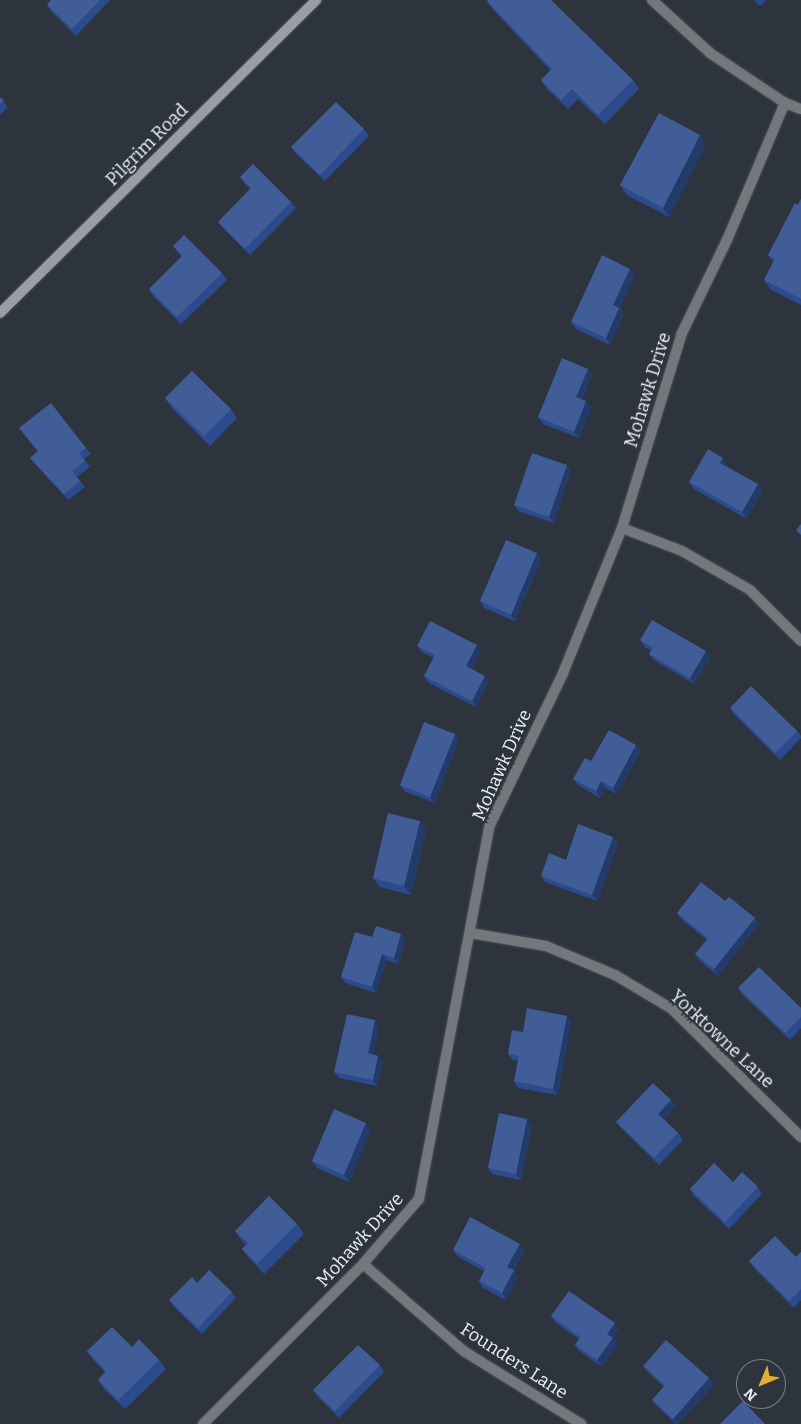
<!DOCTYPE html>
<html>
<head>
<meta charset="utf-8">
<style>
	body { margin:0 }
	#map { position:relative; width:801px; height:1424px; overflow:hidden; background:#2e343d; font-family:Bitter,serif }
	div>[style] { position:absolute }
	[style*='--x'] { left:calc(var(--x)*1px); top:calc(var(--y)*1px); width:calc(var(--w)*1px); rotate:calc(var(--a)*1deg) }
	.roads { filter:drop-shadow(0 0 1px #4d525b) drop-shadow(0 0 1px #4d525b) }
	.street>* { height:10px; margin:-5px; padding:0 5px; transform-origin:5px; border-radius:5px; background:#74777c }
	.secondary>* { height:10px; margin:-5px; padding:0 5px; transform-origin:5px; border-radius:5px; background:#999da5 }
	.wall>* { inset:0; background:#2b4b8c }
	.shaded-wall>* { inset:0; background:#233b68 }
	.building>* { inset:0; background:#405d98 }
	span { translate:-50% -50%; white-space:nowrap; text-align:center; line-height:1.15; -webkit-text-stroke:4px #2e343d; paint-order:stroke }
	.street-label { font-size:18px; color:#edf1f7 }
	.north { position:absolute; left:736px; top:1359px; width:50px; height:50px; box-sizing:border-box; background:#2e343d; border:1px solid #7a8087; border-radius:50%; rotate:225deg; font-size:14px; font-weight:700; line-height:20px; text-align:center; color:#edf1f7 }
	.north::after { content:''; display:block; margin:auto; width:18px; height:22px; background:#e5ad35; clip-path:polygon(50% 0,100% 100%,50% 72%,0 100%) }
</style>
</head>
<body>
<div id="map">
	<div class="roads">
		<div class="street">
			<div style="--x:652;--y:0;--w:79;--a:42.4"></div>
			<div style="--x:710;--y:53;--w:90;--a:33.7"></div>
			<div style="--x:785;--y:103;--w:17;--a:21"></div>
			<div style="--x:622;--y:528;--w:64;--a:21"></div>
			<div style="--x:682;--y:551;--w:78;--a:29.8"></div>
			<div style="--x:750;--y:590;--w:72;--a:45"></div>
			<div style="--x:470;--y:933;--w:77;--a:9.7"></div>
			<div style="--x:546;--y:946;--w:75;--a:22.8"></div>
			<div style="--x:615;--y:975;--w:66;--a:30.8"></div>
			<div style="--x:672;--y:1009;--w:182;--a:44.8"></div>
			<div style="--x:363;--y:1264;--w:135;--a:40.8"></div>
			<div style="--x:465;--y:1352;--w:137;--a:31.8"></div>
			<div style="--x:203;--y:1424;--w:226;--a:-45"></div>
			<div style="--x:363;--y:1264;--w:86;--a:-49.3"></div>
			<div style="--x:419;--y:1199;--w:381;--a:-79.3"></div>
			<div style="--x:490;--y:825;--w:169;--a:-64.3"></div>
			<div style="--x:563;--y:673;--w:157;--a:-67.9"></div>
			<div style="--x:622;--y:528;--w:204;--a:-72.9"></div>
			<div style="--x:682;--y:333;--w:103;--a:-64.2"></div>
			<div style="--x:727;--y:240;--w:149;--a:-67.1"></div>
		</div>
		<div class="secondary">
			<div style="--x:0;--y:313;--w:445;--a:-44.7"></div>
		</div>
	</div>
	<div class="wall">
		<div style="clip-path:polygon(51px 0,110px 0,76px 36px,51px 11px,47px 5px)"></div>
		<div style="clip-path:polygon(754px 0,766px 0,760px 6px)"></div>
		<div style="clip-path:polygon(487px 1px,633px 80px,639px 89px,605px 124px,578px 99px,568px 109px,547px 89px,541px 80px,550px 70px,494px 11px)"></div>
		<div style="clip-path:polygon(0 97px,8px 107px,0 115px)"></div>
		<div style="clip-path:polygon(364px 129px,369px 136px,325px 181px,296px 154px,291px 147px)"></div>
		<div style="clip-path:polygon(706px 144px,669px 217px,627px 195px,620px 185px)"></div>
		<div style="clip-path:polygon(240px 177px,291px 202px,296px 208px,250px 255px,223px 228px,218px 222px,250px 189px,245px 184px)"></div>
		<div style="clip-path:polygon(801px 199px,801px 305px,771px 290px,764px 280px,773px 262px,768px 255px)"></div>
		<div style="clip-path:polygon(173px 246px,222px 273px,227px 280px,181px 324px,153px 296px,149px 289px,182px 257px)"></div>
		<div style="clip-path:polygon(635px 275px,620px 308px,624px 314px,610px 345px,576px 329px,571px 322px)"></div>
		<div style="clip-path:polygon(588px 369px,592px 375px,582px 400px,591px 408px,579px 438px,543px 424px,538px 417px)"></div>
		<div style="clip-path:polygon(165px 398px,231px 409px,237px 418px,210px 446px,172px 408px)"></div>
		<div style="clip-path:polygon(19px 428px,86px 448px,91px 454px,84px 459px,90px 467px,77px 477px,85px 487px,68px 500px,35px 464px,30px 458px,38px 452px)"></div>
		<div style="clip-path:polygon(727px 464px,726px 466px,762px 491px,747px 519px,694px 489px,689px 482px)"></div>
		<div style="clip-path:polygon(571px 471px,554px 523px,518px 511px,514px 505px)"></div>
		<div style="clip-path:polygon(537px 553px,541px 560px,515px 621px,484px 608px,480px 601px)"></div>
		<div style="clip-path:polygon(640px 640px,706px 651px,710px 658px,694px 684px,654px 660px,649px 654px,651px 650px,645px 647px)"></div>
		<div style="clip-path:polygon(417px 646px,481px 651px,472px 669px,489px 682px,476px 707px,429px 683px,424px 676px,434px 658px,422px 652px)"></div>
		<div style="clip-path:polygon(730px 708px,797px 731px,801px 736px,801px 738px,780px 760px,734px 714px)"></div>
		<div style="clip-path:polygon(455px 734px,459px 740px,435px 803px,404px 791px,400px 785px)"></div>
		<div style="clip-path:polygon(636px 745px,641px 751px,617px 794px,606px 788px,600px 798px,578px 785px,573px 779px,591px 761px)"></div>
		<div style="clip-path:polygon(420px 821px,426px 830px,411px 895px,380px 887px,373px 878px)"></div>
		<div style="clip-path:polygon(613px 837px,618px 843px,597px 901px,545px 882px,541px 876px,566px 860px)"></div>
		<div style="clip-path:polygon(725px 901px,755px 918px,759px 924px,718px 976px,700px 961px,695px 954px,707px 940px,681px 919px,677px 913px)"></div>
		<div style="clip-path:polygon(372px 937px,406px 940px,398px 964px,387px 960px,376px 993px,345px 983px,341px 977px)"></div>
		<div style="clip-path:polygon(738px 988px,801px 1008px,801px 1028px,790px 1040px,743px 995px)"></div>
		<div style="clip-path:polygon(567px 1016px,571px 1022px,558px 1095px,518px 1088px,514px 1081px,518px 1061px,512px 1060px,508px 1054px,523px 1032px)"></div>
		<div style="clip-path:polygon(375px 1020px,379px 1027px,373px 1054px,378px 1056px,383px 1062px,377px 1086px,339px 1078px,334px 1072px)"></div>
		<div style="clip-path:polygon(671px 1100px,676px 1106px,664px 1119px,678px 1133px,683px 1140px,659px 1165px,621px 1128px,616px 1122px)"></div>
		<div style="clip-path:polygon(527px 1119px,532px 1125px,521px 1180px,492px 1174px,488px 1168px)"></div>
		<div style="clip-path:polygon(371px 1130px,349px 1182px,317px 1168px,312px 1161px)"></div>
		<div style="clip-path:polygon(733px 1182px,758px 1187px,762px 1194px,729px 1229px,694px 1196px,690px 1189px)"></div>
		<div style="clip-path:polygon(297px 1224px,304px 1234px,264px 1274px,249px 1258px,242px 1249px,246px 1245px,241px 1240px,235px 1231px)"></div>
		<div style="clip-path:polygon(453px 1250px,524px 1251px,514px 1270px,518px 1277px,506px 1300px,483px 1288px,479px 1281px,484px 1271px,457px 1256px)"></div>
		<div style="clip-path:polygon(801px 1252px,801px 1300px,794px 1308px,754px 1268px,749px 1261px,796px 1257px)"></div>
		<div style="clip-path:polygon(197px 1283px,232px 1292px,236px 1298px,202px 1334px,174px 1307px,169px 1300px)"></div>
		<div style="clip-path:polygon(551px 1316px,619px 1329px,614px 1338px,618px 1344px,602px 1367px,579px 1351px,575px 1345px,579px 1339px,556px 1323px)"></div>
		<div style="clip-path:polygon(132px 1347px,159px 1360px,166px 1369px,125px 1409px,104px 1389px,98px 1380px,105px 1372px,94px 1361px,87px 1351px)"></div>
		<div style="clip-path:polygon(380px 1365px,384px 1372px,339px 1418px,318px 1397px,313px 1390px)"></div>
		<div style="clip-path:polygon(643px 1366px,709px 1378px,714px 1385px,678px 1424px,676px 1424px,657px 1406px,652px 1400px,664px 1387px,648px 1372px)"></div>
	</div>
	<div class="shaded-wall">
		<div style="clip-path:polygon(700px 135px,706px 144px,669px 217px,663px 208px)"></div>
		<div style="clip-path:polygon(630px 269px,635px 275px,620px 308px,624px 314px,610px 345px,606px 338px,613px 305px)"></div>
		<div style="clip-path:polygon(588px 369px,592px 375px,581px 404px,576px 397px)"></div>
		<div style="clip-path:polygon(586px 401px,591px 408px,579px 438px,574px 432px)"></div>
		<div style="clip-path:polygon(723px 458px,727px 464px,724px 469px,720px 463px)"></div>
		<div style="clip-path:polygon(567px 465px,571px 471px,554px 523px,549px 517px)"></div>
		<div style="clip-path:polygon(758px 484px,762px 491px,747px 519px,742px 512px)"></div>
		<div style="clip-path:polygon(537px 553px,541px 560px,515px 621px,511px 615px)"></div>
		<div style="clip-path:polygon(477px 645px,481px 651px,470px 672px,466px 666px)"></div>
		<div style="clip-path:polygon(706px 651px,710px 658px,694px 684px,690px 678px)"></div>
		<div style="clip-path:polygon(485px 676px,489px 682px,476px 707px,472px 701px)"></div>
		<div style="clip-path:polygon(455px 734px,459px 740px,435px 803px,430px 797px)"></div>
		<div style="clip-path:polygon(636px 745px,641px 751px,617px 794px,613px 788px)"></div>
		<div style="clip-path:polygon(601px 781px,606px 788px,600px 798px,596px 791px)"></div>
		<div style="clip-path:polygon(420px 821px,426px 830px,411px 895px,404px 886px)"></div>
		<div style="clip-path:polygon(613px 837px,618px 843px,597px 901px,592px 895px)"></div>
		<div style="clip-path:polygon(755px 918px,759px 924px,718px 976px,714px 969px)"></div>
		<div style="clip-path:polygon(401px 934px,406px 940px,398px 964px,394px 958px)"></div>
		<div style="clip-path:polygon(382px 954px,387px 960px,376px 993px,372px 987px)"></div>
		<div style="clip-path:polygon(567px 1016px,571px 1022px,558px 1095px,553px 1089px)"></div>
		<div style="clip-path:polygon(375px 1020px,379px 1027px,372px 1060px,368px 1053px)"></div>
		<div style="clip-path:polygon(378px 1056px,383px 1062px,377px 1086px,373px 1080px)"></div>
		<div style="clip-path:polygon(671px 1100px,676px 1106px,663px 1120px,658px 1114px)"></div>
		<div style="clip-path:polygon(527px 1119px,532px 1125px,521px 1180px,516px 1174px)"></div>
		<div style="clip-path:polygon(366px 1123px,371px 1130px,349px 1182px,344px 1175px)"></div>
		<div style="clip-path:polygon(520px 1244px,524px 1251px,512px 1273px,507px 1267px)"></div>
		<div style="clip-path:polygon(514px 1270px,518px 1277px,506px 1300px,502px 1293px)"></div>
		<div style="clip-path:polygon(615px 1323px,619px 1329px,614px 1338px,618px 1344px,602px 1367px,597px 1360px,607px 1334px)"></div>
		<div style="clip-path:polygon(709px 1378px,714px 1385px,678px 1424px,677px 1424px,673px 1419px)"></div>
	</div>
	<div class="building">
		<div style="clip-path:polygon(51px 0,100px 0,72px 29px,47px 5px)"></div>
		<div style="clip-path:polygon(488px 0,551px 0,633px 80px,598px 115px,572px 89px,561px 100px,541px 80px,552px 69px,487px 1px)"></div>
		<div style="clip-path:polygon(0 97px,4px 100px,0 104px)"></div>
		<div style="clip-path:polygon(336px 102px,364px 129px,320px 175px,291px 147px)"></div>
		<div style="clip-path:polygon(659px 113px,700px 135px,663px 208px,620px 185px)"></div>
		<div style="clip-path:polygon(253px 164px,291px 202px,245px 249px,218px 222px,251px 188px,240px 177px)"></div>
		<div style="clip-path:polygon(801px 199px,801px 299px,764px 280px,775px 259px,768px 255px,795px 203px,798px 205px)"></div>
		<div style="clip-path:polygon(184px 235px,222px 273px,177px 317px,149px 289px,182px 256px,173px 246px)"></div>
		<div style="clip-path:polygon(602px 255px,630px 269px,613px 305px,619px 308px,606px 338px,571px 322px)"></div>
		<div style="clip-path:polygon(562px 358px,588px 369px,576px 397px,586px 401px,574px 432px,538px 417px)"></div>
		<div style="clip-path:polygon(192px 371px,231px 409px,204px 436px,165px 398px)"></div>
		<div style="clip-path:polygon(51px 403px,86px 448px,79px 453px,85px 461px,72px 471px,80px 481px,64px 494px,30px 458px,38px 451px,19px 428px)"></div>
		<div style="clip-path:polygon(708px 449px,723px 458px,720px 463px,758px 484px,742px 512px,689px 482px)"></div>
		<div style="clip-path:polygon(532px 453px,567px 465px,549px 517px,514px 505px)"></div>
		<div style="clip-path:polygon(801px 524px,801px 535px,796px 530px)"></div>
		<div style="clip-path:polygon(506px 540px,537px 553px,511px 615px,480px 601px)"></div>
		<div style="clip-path:polygon(652px 620px,706px 651px,690px 678px,649px 654px,653px 648px,640px 640px)"></div>
		<div style="clip-path:polygon(430px 621px,477px 645px,466px 666px,485px 676px,472px 701px,424px 676px,435px 655px,417px 646px)"></div>
		<div style="clip-path:polygon(751px 686px,797px 731px,775px 753px,730px 708px)"></div>
		<div style="clip-path:polygon(424px 722px,455px 734px,430px 797px,400px 785px)"></div>
		<div style="clip-path:polygon(609px 730px,636px 745px,613px 788px,601px 781px,596px 791px,573px 779px,585px 758px,591px 761px)"></div>
		<div style="clip-path:polygon(388px 813px,420px 821px,404px 886px,373px 878px)"></div>
		<div style="clip-path:polygon(578px 824px,613px 837px,592px 895px,541px 876px,549px 853px,566px 860px)"></div>
		<div style="clip-path:polygon(701px 882px,725px 901px,729px 897px,755px 918px,714px 969px,695px 954px,708px 938px,677px 913px)"></div>
		<div style="clip-path:polygon(376px 926px,401px 934px,394px 958px,382px 954px,372px 987px,341px 977px,355px 932px,372px 937px)"></div>
		<div style="clip-path:polygon(759px 967px,801px 1008px,801px 1017px,785px 1033px,738px 988px)"></div>
		<div style="clip-path:polygon(527px 1008px,567px 1016px,553px 1089px,514px 1081px,519px 1056px,508px 1054px,512px 1030px,523px 1032px)"></div>
		<div style="clip-path:polygon(347px 1014px,375px 1020px,368px 1053px,378px 1056px,373px 1080px,334px 1072px)"></div>
		<div style="clip-path:polygon(653px 1083px,671px 1100px,658px 1114px,678px 1133px,654px 1158px,616px 1122px)"></div>
		<div style="clip-path:polygon(334px 1109px,366px 1123px,344px 1175px,312px 1161px)"></div>
		<div style="clip-path:polygon(499px 1113px,527px 1119px,516px 1174px,488px 1168px)"></div>
		<div style="clip-path:polygon(714px 1163px,733px 1182px,742px 1172px,758px 1187px,725px 1222px,690px 1189px)"></div>
		<div style="clip-path:polygon(269px 1196px,297px 1224px,257px 1264px,242px 1249px,248px 1243px,235px 1231px)"></div>
		<div style="clip-path:polygon(470px 1217px,520px 1244px,507px 1267px,514px 1270px,502px 1293px,479px 1281px,486px 1268px,453px 1250px)"></div>
		<div style="clip-path:polygon(775px 1236px,796px 1257px,801px 1252px,801px 1289px,789px 1301px,749px 1261px)"></div>
		<div style="clip-path:polygon(209px 1270px,232px 1292px,198px 1328px,169px 1300px,192px 1277px,197px 1283px)"></div>
		<div style="clip-path:polygon(569px 1291px,615px 1323px,607px 1334px,613px 1338px,597px 1360px,575px 1345px,580px 1337px,551px 1316px)"></div>
		<div style="clip-path:polygon(112px 1327px,132px 1347px,139px 1339px,159px 1360px,118px 1400px,98px 1380px,106px 1371px,87px 1351px)"></div>
		<div style="clip-path:polygon(666px 1340px,709px 1378px,673px 1419px,652px 1400px,665px 1385px,643px 1366px)"></div>
		<div style="clip-path:polygon(358px 1345px,380px 1365px,335px 1411px,313px 1390px)"></div>
		<div style="clip-path:polygon(743px 1401px,765px 1424px,720px 1424px)"></div>
	</div>
	<div class="street-label">
		<span style="left:147px;top:145px;rotate:-45deg">Pilgrim Road</span>
		<span style="left:648px;top:390px;rotate:-73deg">Mohawk Drive</span>
		<span style="left:502px;top:765px;rotate:-66deg">Mohawk Drive</span>
		<span style="left:722px;top:1039px;rotate:43deg">Yorktowne Lane</span>
		<span style="left:360px;top:1240px;rotate:-48deg">Mohawk Drive</span>
		<span style="left:514px;top:1361px;rotate:33deg">Founders Lane</span>
	</div>
	<div class="north">N</div>
</div>
</body>
</html>
